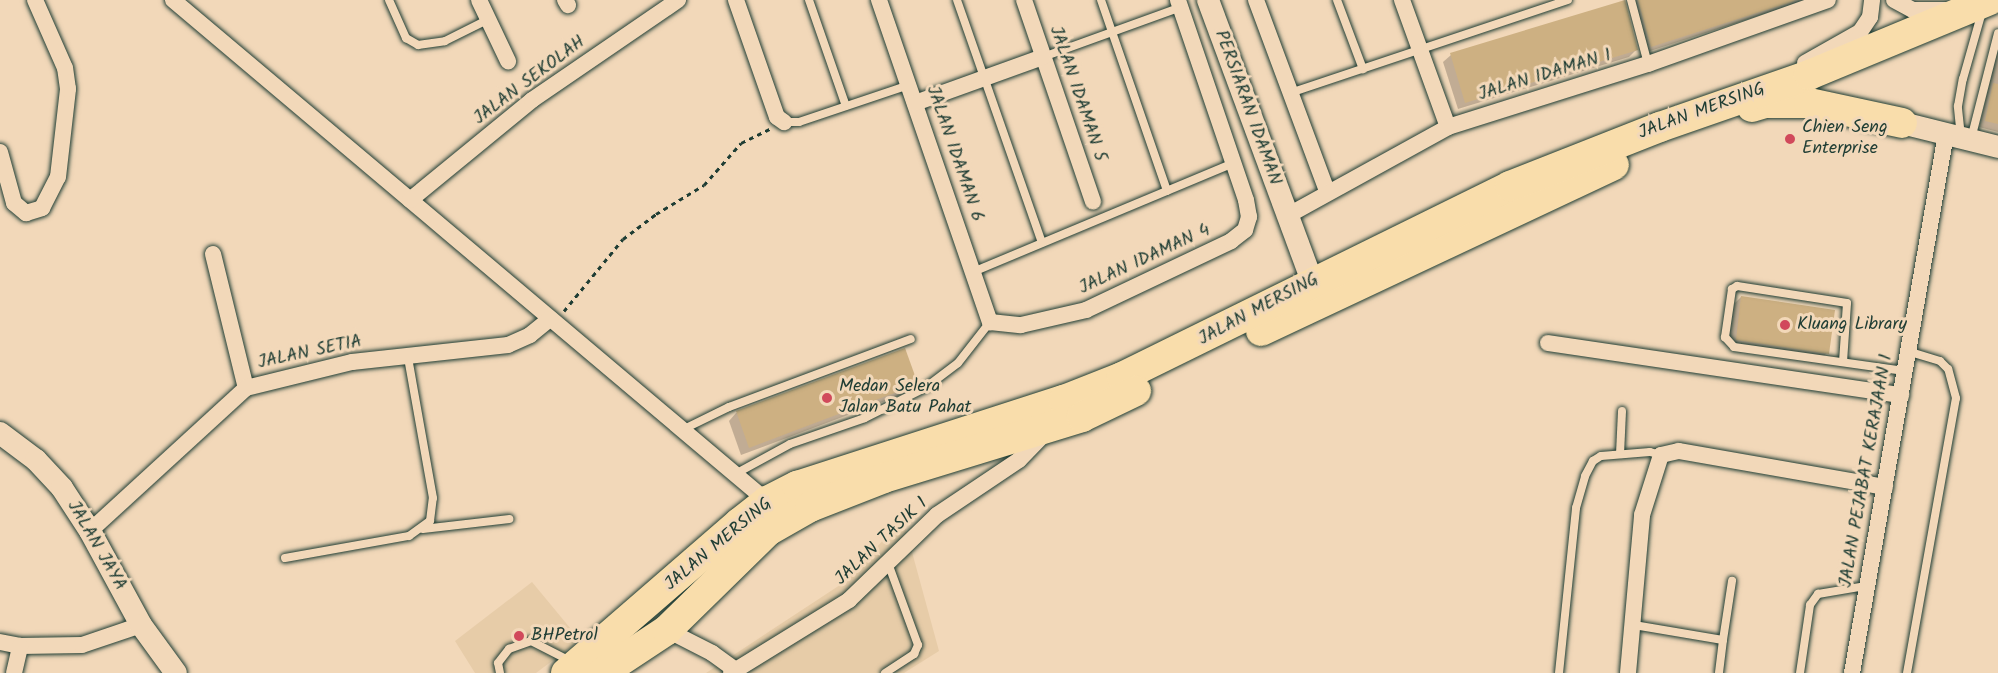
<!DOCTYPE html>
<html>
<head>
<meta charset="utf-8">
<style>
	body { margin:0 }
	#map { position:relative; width:1998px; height:673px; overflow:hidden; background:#f2d8b9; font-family:Kalam,sans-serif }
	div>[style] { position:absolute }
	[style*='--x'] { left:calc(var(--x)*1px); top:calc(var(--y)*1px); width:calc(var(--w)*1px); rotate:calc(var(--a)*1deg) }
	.built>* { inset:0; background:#e7cca8 }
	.shadow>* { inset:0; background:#0003 }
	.building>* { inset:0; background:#cdb082 }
	.path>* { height:3px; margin-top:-1.5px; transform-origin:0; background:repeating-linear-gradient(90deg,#1f3d34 0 4.5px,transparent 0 9px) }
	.roads { filter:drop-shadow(0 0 2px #1f3d34) drop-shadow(0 0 2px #1f3d34) }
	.lane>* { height:8px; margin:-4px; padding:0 4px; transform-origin:4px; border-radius:4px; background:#f2d8b9 }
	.street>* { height:16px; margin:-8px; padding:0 8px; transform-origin:8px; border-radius:8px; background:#f2d8b9 }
	.secondary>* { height:22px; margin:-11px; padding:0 11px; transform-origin:11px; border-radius:11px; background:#f2d8b9 }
	.highway>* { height:30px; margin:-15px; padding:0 15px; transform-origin:15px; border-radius:15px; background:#f9ddab }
	.dots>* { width:16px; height:16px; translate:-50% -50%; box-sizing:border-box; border:3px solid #f2d8b9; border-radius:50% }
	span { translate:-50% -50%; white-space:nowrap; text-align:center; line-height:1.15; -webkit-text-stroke:6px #f2d8b9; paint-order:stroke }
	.street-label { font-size:18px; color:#1f3d34 }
	.poi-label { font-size:18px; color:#1f3d34 }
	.left { translate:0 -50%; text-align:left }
</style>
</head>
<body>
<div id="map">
	<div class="built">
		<div style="clip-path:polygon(903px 519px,939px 651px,904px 673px,706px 673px,843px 583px)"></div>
		<div style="clip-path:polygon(532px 582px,580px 640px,536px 673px,475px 673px,455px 641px)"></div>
	</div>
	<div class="shadow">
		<div style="clip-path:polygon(1636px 0,1807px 0,1644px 53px,1630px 6px)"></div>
		<div style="clip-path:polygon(1998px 48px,1998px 132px,1979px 127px)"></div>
		<div style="clip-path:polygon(1636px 50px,1629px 57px,1458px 109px,1443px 62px,1451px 55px)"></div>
		<div style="clip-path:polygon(1741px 297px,1827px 353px,1819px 361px,1727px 345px,1733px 305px)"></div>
		<div style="clip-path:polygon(904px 350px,917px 384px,909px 392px,741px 455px,729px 421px,736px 413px)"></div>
	</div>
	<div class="building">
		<div style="clip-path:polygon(1625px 0,1638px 50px,1465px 103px,1450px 53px)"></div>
		<div style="clip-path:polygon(1638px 0,1794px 0,1794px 1px,1651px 47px)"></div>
		<div style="clip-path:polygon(1993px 83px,1998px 84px,1998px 124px,1985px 121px)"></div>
		<div style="clip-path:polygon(1741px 296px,1835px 310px,1829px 354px,1736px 340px)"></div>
		<div style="clip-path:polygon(905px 348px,918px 384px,749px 448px,736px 411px)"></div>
	</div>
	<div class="path">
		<div style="--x:564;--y:311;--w:93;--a:-50.7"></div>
		<div style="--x:623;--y:239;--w:41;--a:-37.1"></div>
		<div style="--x:656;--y:214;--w:56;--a:-31.1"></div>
		<div style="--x:704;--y:185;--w:56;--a:-48.6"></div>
		<div style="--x:741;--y:143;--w:32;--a:-26"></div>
	</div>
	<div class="roads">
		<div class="lane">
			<div style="--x:389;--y:0;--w:42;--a:65.9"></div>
			<div style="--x:406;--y:38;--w:14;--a:30"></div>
			<div style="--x:418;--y:45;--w:27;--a:-8"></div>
			<div style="--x:445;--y:41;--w:49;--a:-26.6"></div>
			<div style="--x:809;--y:0;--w:112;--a:70.8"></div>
			<div style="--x:957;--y:0;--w:257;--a:70.7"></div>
			<div style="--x:1101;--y:0;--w:202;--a:70.9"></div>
			<div style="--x:1337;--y:0;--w:74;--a:69.4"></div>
			<div style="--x:1631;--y:0;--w:66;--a:75.1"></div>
			<div style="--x:1043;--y:57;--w:147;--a:-19.9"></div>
			<div style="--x:1290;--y:93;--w:293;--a:-18.5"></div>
			<div style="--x:784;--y:122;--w:15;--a:0"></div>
			<div style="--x:799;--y:122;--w:116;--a:-18.6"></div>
			<div style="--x:1961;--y:137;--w:31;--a:-96"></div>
			<div style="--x:1958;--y:106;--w:27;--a:-80"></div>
			<div style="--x:1963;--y:79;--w:70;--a:-74.2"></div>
			<div style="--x:1971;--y:139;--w:109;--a:-75.7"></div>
			<div style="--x:973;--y:272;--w:283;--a:-22.7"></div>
			<div style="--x:1843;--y:362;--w:59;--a:-86.1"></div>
			<div style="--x:1847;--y:303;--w:111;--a:-171.2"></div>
			<div style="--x:1737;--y:286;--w:6;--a:149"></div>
			<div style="--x:1732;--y:289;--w:49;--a:98.3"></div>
			<div style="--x:1725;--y:337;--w:13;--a:48"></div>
			<div style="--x:1734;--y:347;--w:172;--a:8"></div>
			<div style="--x:686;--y:428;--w:48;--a:-26"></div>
			<div style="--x:729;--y:407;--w:194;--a:-20.5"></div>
			<div style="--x:1620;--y:454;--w:43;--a:-87.3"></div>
			<div style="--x:737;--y:473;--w:60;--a:-28.7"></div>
			<div style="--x:790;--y:444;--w:79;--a:-19.1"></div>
			<div style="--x:865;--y:418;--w:67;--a:-26.6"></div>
			<div style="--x:925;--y:388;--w:41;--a:-37.1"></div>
			<div style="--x:958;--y:363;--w:52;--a:-52"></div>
			<div style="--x:423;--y:529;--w:87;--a:-6.6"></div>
			<div style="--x:285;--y:558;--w:126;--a:-10.1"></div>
			<div style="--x:409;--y:536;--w:26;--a:-36"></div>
			<div style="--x:430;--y:521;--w:23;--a:-83"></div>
			<div style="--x:433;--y:498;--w:142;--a:-100.1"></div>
			<div style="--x:1634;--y:625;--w:90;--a:9.6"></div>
			<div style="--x:1723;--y:640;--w:33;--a:97"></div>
			<div style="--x:1723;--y:640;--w:60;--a:-81.3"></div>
			<div style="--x:500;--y:673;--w:10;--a:-101"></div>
			<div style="--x:498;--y:663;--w:18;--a:-52"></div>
			<div style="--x:509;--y:649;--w:23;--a:-20"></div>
			<div style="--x:531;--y:641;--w:44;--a:27.1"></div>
			<div style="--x:885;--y:673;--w:35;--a:-33"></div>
			<div style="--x:914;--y:654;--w:10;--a:-66"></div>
			<div style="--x:918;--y:645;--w:87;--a:-110.1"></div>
			<div style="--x:1559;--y:673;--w:166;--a:-84.1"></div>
			<div style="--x:1576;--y:508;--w:33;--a:-74"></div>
			<div style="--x:1585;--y:476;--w:17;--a:-62"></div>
			<div style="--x:1593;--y:461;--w:9;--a:-32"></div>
			<div style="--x:1601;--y:456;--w:49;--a:-4.7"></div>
			<div style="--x:1650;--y:452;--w:11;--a:15"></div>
			<div style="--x:1800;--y:673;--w:69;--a:-81.6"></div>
			<div style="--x:1810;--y:605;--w:14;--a:-54"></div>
			<div style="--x:1818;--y:594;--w:49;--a:-9.5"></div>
			<div style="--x:1907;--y:673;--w:279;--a:-79.9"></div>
			<div style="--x:1956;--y:398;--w:30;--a:-105"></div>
			<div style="--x:1948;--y:369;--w:11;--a:-135"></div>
			<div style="--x:1940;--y:361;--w:34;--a:-163"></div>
		</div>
		<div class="street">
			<div style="--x:173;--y:0;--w:777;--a:40.15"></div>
			<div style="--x:479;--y:0;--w:68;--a:64.6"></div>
			<div style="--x:565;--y:0;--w:6;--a:59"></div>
			<div style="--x:736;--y:0;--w:124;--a:70.7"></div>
			<div style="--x:777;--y:117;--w:9;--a:36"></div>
			<div style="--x:879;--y:0;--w:341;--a:71"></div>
			<div style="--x:990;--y:322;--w:31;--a:6"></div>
			<div style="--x:1021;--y:325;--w:67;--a:-13"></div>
			<div style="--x:1086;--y:310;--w:161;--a:-25.4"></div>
			<div style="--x:1231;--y:241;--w:18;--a:-38"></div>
			<div style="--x:1245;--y:230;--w:14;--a:-73"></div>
			<div style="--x:1249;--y:217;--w:17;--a:-100"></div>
			<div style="--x:1246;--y:200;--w:211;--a:-108.8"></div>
			<div style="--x:1024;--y:0;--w:213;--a:71.1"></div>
			<div style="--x:1256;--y:0;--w:204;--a:69.6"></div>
			<div style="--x:1402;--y:0;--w:135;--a:70.1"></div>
			<div style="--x:1894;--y:0;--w:21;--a:28"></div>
			<div style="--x:1913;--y:10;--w:34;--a:0"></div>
			<div style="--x:1805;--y:63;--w:63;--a:-29.4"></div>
			<div style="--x:1860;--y:32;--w:18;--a:-56"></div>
			<div style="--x:1870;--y:17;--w:17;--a:-83"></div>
			<div style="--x:915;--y:103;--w:136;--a:-19.8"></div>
			<div style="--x:0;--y:152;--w:53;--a:74.6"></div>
			<div style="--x:14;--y:203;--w:16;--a:40"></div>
			<div style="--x:26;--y:213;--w:17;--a:-17"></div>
			<div style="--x:42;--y:208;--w:35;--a:-63"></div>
			<div style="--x:58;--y:177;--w:89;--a:-83.5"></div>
			<div style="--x:68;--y:89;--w:21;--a:-98"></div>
			<div style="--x:65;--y:68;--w:74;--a:-113.8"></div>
			<div style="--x:410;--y:200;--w:158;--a:-39.3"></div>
			<div style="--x:532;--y:100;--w:177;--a:-34.4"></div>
			<div style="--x:1287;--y:216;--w:184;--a:-28.9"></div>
			<div style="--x:1448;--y:127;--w:210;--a:-17.5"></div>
			<div style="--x:1648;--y:64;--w:191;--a:-19.6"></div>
			<div style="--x:213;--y:254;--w:138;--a:76.2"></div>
			<div style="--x:1548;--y:343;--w:357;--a:8.4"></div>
			<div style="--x:90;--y:531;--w:212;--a:-42.5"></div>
			<div style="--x:246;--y:388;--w:109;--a:-13.8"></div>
			<div style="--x:352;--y:362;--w:157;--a:-6.2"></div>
			<div style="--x:508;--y:345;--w:24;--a:-24"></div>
			<div style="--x:530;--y:335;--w:26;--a:-39"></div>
			<div style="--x:667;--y:630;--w:51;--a:27.1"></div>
			<div style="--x:712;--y:653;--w:29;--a:36"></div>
			<div style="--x:0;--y:642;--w:20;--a:11"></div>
			<div style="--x:20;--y:646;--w:62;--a:-0.9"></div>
			<div style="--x:82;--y:645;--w:62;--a:-18.7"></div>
			<div style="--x:14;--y:673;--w:28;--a:-77"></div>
			<div style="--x:731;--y:673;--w:139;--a:-31.7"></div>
			<div style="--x:849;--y:600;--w:122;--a:-44"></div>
			<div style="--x:937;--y:515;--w:99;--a:-33.9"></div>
			<div style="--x:1019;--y:460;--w:37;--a:-46"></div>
			<div style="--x:1628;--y:673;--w:159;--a:-84.9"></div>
			<div style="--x:1642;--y:515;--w:63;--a:-72.4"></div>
			<div style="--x:1661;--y:455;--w:18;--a:-13"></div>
			<div style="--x:1679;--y:451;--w:209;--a:9.9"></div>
			<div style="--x:1852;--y:673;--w:547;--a:-80.11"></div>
		</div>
		<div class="secondary">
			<div style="--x:1208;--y:0;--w:300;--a:69.7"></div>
			<div style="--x:1902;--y:123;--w:99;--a:14"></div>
			<div style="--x:0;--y:433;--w:45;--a:36.9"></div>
			<div style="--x:36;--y:460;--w:38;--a:47"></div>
			<div style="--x:62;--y:488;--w:51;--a:56.9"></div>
			<div style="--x:90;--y:531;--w:107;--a:61.5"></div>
			<div style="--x:141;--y:625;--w:59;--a:53.9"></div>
		</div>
		<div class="highway">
			<div style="--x:1752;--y:107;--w:14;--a:-17"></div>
			<div style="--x:1765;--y:103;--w:44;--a:0"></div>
			<div style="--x:1809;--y:103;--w:95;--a:12.1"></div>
			<div style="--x:1261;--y:331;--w:390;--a:-25.2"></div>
			<div style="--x:566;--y:673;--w:229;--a:-40.9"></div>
			<div style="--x:739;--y:523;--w:36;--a:-38"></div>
			<div style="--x:767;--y:501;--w:34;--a:-27"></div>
			<div style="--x:797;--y:486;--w:281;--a:-17.9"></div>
			<div style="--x:1064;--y:400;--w:62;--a:-21.6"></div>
			<div style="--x:1122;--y:377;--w:432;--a:-26.2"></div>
			<div style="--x:1510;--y:186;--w:161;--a:-21.5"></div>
			<div style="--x:1660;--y:127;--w:158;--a:-19.2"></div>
			<div style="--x:1809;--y:75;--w:196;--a:-22.5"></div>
			<div style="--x:602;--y:673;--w:78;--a:-33.5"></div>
			<div style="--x:667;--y:630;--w:141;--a:-44.4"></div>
			<div style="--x:768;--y:531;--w:48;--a:-29.7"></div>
			<div style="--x:810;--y:507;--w:79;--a:-21.4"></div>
			<div style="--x:884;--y:478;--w:207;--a:-17.1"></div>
			<div style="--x:1082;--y:417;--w:60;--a:-25.7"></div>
		</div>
	</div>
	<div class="dots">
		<div style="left:1790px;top:139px;background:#d1495b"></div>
		<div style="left:1785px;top:325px;background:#d1495b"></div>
		<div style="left:827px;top:398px;background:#d1495b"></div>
		<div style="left:519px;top:636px;background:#d1495b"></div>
	</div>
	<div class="street-label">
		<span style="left:1545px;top:76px;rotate:-17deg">JALAN IDAMAN 1</span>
		<span style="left:530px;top:81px;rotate:-37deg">JALAN SEKOLAH</span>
		<span style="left:1077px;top:94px;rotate:71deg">JALAN IDAMAN 5</span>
		<span style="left:1247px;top:108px;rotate:70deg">PERSIARAN IDAMAN</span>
		<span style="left:1702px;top:112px;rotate:-20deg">JALAN MERSING</span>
		<span style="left:954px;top:154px;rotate:71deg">JALAN IDAMAN 6</span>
		<span style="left:1145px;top:260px;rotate:-25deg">JALAN IDAMAN 4</span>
		<span style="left:1259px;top:310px;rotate:-28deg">JALAN MERSING</span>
		<span style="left:310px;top:353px;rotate:-12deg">JALAN SETIA</span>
		<span style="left:1867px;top:471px;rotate:-80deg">JALAN PEJABAT KERAJAAN 1</span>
		<span style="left:882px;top:542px;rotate:-43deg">JALAN TASIK 1</span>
		<span style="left:719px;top:545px;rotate:-40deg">JALAN MERSING</span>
		<span style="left:96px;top:546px;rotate:60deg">JALAN JAYA</span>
	</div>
	<div class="poi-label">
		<span class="left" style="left:1802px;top:139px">Chien Seng<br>Enterprise</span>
		<span class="left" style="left:1797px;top:325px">Kluang Library</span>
		<span class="left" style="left:839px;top:398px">Medan Selera<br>Jalan Batu Pahat</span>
		<span class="left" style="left:531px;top:636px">BHPetrol</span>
	</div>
</div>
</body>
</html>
